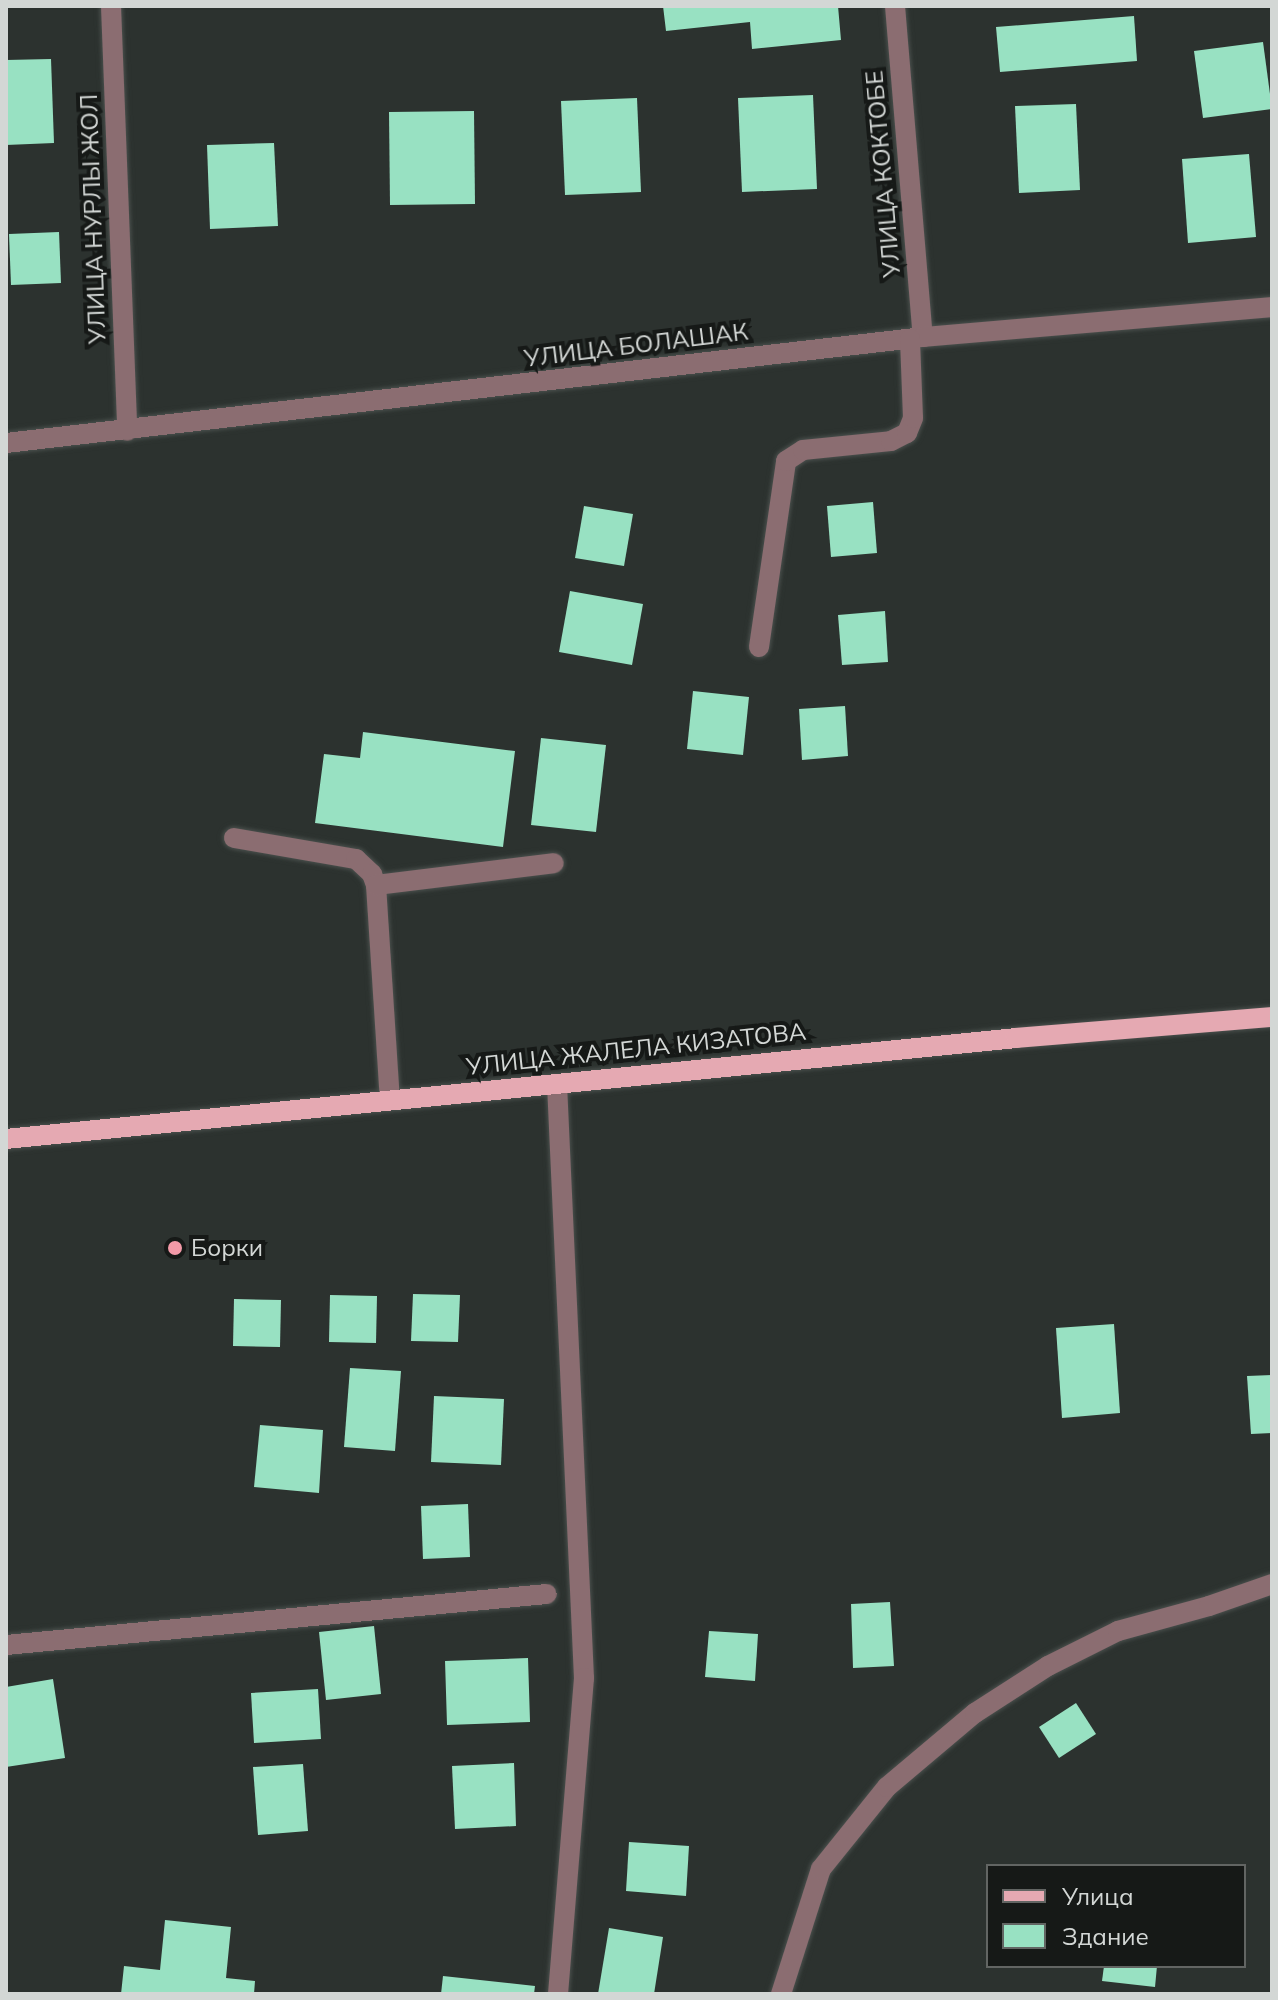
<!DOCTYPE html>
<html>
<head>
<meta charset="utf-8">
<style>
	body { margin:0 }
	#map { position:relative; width:1278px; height:2000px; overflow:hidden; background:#2c322f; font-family:Mulish,sans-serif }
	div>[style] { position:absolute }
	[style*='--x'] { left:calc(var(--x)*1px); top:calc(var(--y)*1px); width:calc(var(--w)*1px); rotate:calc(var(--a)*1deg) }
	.building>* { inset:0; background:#98e1c2 }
	.roads { filter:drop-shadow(0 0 2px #4a504d) drop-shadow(0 0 2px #4a504d) }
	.minor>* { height:20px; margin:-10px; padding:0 10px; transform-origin:10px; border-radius:10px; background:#8b6d71 }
	.major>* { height:20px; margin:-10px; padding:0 10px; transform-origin:10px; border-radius:10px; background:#e5a9b2 }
	.dots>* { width:22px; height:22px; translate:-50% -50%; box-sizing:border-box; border:4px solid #161917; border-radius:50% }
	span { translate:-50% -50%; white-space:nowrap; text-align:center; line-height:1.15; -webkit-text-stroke:8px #161917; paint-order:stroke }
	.street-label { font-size:24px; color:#d3d7d5 }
	.poi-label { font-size:24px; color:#d3d7d5 }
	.left { translate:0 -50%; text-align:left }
	.frame { position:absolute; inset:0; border:8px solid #d3d7d5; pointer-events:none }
	.legend { position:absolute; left:986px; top:1864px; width:260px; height:104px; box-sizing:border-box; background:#161917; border:2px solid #626563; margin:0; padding:10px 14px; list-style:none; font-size:24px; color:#d3d7d5 }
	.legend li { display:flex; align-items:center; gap:16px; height:40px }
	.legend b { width:40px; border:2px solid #626563 }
</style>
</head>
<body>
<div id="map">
	<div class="building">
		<div style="clip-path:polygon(663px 6px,838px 6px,841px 40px,752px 49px,750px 22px,666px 31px)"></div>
		<div style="clip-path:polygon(1134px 16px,1137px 61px,1000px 72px,996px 27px)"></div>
		<div style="clip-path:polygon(1263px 42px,1272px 109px,1203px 118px,1194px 51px)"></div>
		<div style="clip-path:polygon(51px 59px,54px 143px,6px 145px,6px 60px)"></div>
		<div style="clip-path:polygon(813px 95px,817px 189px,742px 192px,738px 98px)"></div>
		<div style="clip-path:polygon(637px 98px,641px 192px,565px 195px,561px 101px)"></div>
		<div style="clip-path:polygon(1076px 104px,1080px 190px,1019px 193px,1015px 106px)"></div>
		<div style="clip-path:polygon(474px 111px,475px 204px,390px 205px,389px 112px)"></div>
		<div style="clip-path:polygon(274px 143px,278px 226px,210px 229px,207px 145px)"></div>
		<div style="clip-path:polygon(1249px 154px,1256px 237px,1188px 243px,1182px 159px)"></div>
		<div style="clip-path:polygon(59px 232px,61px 283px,11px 285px,9px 234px)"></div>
		<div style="clip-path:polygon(873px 502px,877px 553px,831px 557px,827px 506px)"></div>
		<div style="clip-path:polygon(584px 506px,633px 514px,624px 566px,575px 558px)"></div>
		<div style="clip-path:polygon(570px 591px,643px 604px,632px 665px,559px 652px)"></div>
		<div style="clip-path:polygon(885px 611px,888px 662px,842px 665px,838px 615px)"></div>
		<div style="clip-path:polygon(693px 691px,749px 697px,743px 755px,687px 749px)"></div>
		<div style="clip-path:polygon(845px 706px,848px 756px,802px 760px,799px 709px)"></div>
		<div style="clip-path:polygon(363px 732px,515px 751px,503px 847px,315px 823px,324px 754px,360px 758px)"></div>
		<div style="clip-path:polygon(541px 738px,606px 745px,596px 832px,531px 825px)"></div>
		<div style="clip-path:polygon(413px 1294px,460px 1295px,458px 1342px,411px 1341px)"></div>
		<div style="clip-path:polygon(330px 1295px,377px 1296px,376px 1343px,329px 1342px)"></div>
		<div style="clip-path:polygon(234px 1299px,281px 1300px,280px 1347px,233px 1346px)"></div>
		<div style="clip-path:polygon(1114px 1324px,1120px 1413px,1062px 1418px,1056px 1328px)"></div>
		<div style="clip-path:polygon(350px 1368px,401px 1371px,395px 1451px,344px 1447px)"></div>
		<div style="clip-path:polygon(1272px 1375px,1272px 1433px,1251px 1434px,1247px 1376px)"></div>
		<div style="clip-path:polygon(434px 1396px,504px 1399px,501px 1465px,431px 1462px)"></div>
		<div style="clip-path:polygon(260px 1425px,323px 1430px,319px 1493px,254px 1487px)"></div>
		<div style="clip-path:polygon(468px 1504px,470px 1557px,423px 1559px,421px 1506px)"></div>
		<div style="clip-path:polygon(890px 1602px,894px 1666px,853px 1668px,851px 1604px)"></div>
		<div style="clip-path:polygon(374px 1626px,381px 1694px,326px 1700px,319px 1632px)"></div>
		<div style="clip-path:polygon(709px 1631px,758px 1634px,755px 1681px,705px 1677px)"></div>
		<div style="clip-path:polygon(528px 1658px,530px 1722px,447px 1725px,445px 1661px)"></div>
		<div style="clip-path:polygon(53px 1679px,65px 1758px,6px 1767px,6px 1687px)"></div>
		<div style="clip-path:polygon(318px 1689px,321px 1739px,254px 1743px,251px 1693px)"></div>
		<div style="clip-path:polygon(1076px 1703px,1096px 1734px,1059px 1758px,1039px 1727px)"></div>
		<div style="clip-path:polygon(514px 1763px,516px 1826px,455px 1829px,452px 1766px)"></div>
		<div style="clip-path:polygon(303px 1764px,308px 1831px,258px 1835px,253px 1767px)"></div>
		<div style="clip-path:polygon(629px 1842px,689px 1846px,686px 1896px,626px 1891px)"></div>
		<div style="clip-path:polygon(165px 1920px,231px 1927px,226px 1978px,255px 1981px,254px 1994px,121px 1994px,124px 1966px,160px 1970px)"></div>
		<div style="clip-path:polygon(609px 1928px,663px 1937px,654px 1994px,598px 1994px)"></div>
		<div style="clip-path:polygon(1104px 1966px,1157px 1966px,1155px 1987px,1102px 1981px)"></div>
		<div style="clip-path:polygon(443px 1976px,535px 1986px,534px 1994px,441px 1994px)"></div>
	</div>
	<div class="roads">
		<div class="minor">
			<div style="--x:111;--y:6;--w:425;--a:87.8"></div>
			<div style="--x:895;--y:6;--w:332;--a:85.2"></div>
			<div style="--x:6;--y:443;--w:923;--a:-6.59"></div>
			<div style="--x:923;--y:337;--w:350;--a:-4.9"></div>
			<div style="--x:759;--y:647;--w:188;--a:-81.7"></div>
			<div style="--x:786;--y:461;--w:20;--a:-33"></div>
			<div style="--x:803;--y:450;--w:88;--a:-5.8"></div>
			<div style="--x:891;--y:441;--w:18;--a:-27"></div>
			<div style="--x:907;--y:433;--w:16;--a:-68"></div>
			<div style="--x:913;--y:418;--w:79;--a:-92.2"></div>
			<div style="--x:234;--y:838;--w:124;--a:9.8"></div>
			<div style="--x:356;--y:859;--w:22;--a:43"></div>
			<div style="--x:372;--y:874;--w:12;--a:70"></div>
			<div style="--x:376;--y:885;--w:214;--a:86.3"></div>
			<div style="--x:376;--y:885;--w:179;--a:-7"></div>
			<div style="--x:557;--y:1084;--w:595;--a:87.4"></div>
			<div style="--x:584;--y:1678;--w:317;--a:94.7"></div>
			<div style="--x:6;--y:1645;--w:543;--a:-5.39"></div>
			<div style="--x:781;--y:1994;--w:131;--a:-72.3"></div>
			<div style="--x:821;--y:1869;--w:105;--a:-51.2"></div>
			<div style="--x:887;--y:1787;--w:115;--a:-40.1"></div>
			<div style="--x:975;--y:1713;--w:87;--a:-32.8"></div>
			<div style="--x:1048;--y:1666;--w:78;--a:-26.6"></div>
			<div style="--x:1118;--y:1631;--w:94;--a:-15.4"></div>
			<div style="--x:1209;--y:1606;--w:67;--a:-19.2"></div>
		</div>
		<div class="major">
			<div style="--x:6;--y:1139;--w:1015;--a:-5.71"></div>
			<div style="--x:1016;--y:1038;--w:257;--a:-4.7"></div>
		</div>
	</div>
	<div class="dots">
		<div style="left:175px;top:1248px;background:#f39aa8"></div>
	</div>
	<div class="street-label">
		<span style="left:883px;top:174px;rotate:-95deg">УЛИЦА КОКТОБЕ</span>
		<span style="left:93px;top:219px;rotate:-92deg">УЛИЦА НУРЛЫ ЖОЛ</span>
		<span style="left:636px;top:345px;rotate:-7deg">УЛИЦА БОЛАШАК</span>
		<span style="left:636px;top:1049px;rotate:-6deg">УЛИЦА ЖАЛЕЛА КИЗАТОВА</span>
	</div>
	<div class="poi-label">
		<span class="left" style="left:191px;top:1248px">Борки</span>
	</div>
	<div class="frame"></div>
	<ul class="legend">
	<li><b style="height:10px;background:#e5a9b2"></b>Улица</li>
	<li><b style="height:22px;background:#98e1c2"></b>Здание</li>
	</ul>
</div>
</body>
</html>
